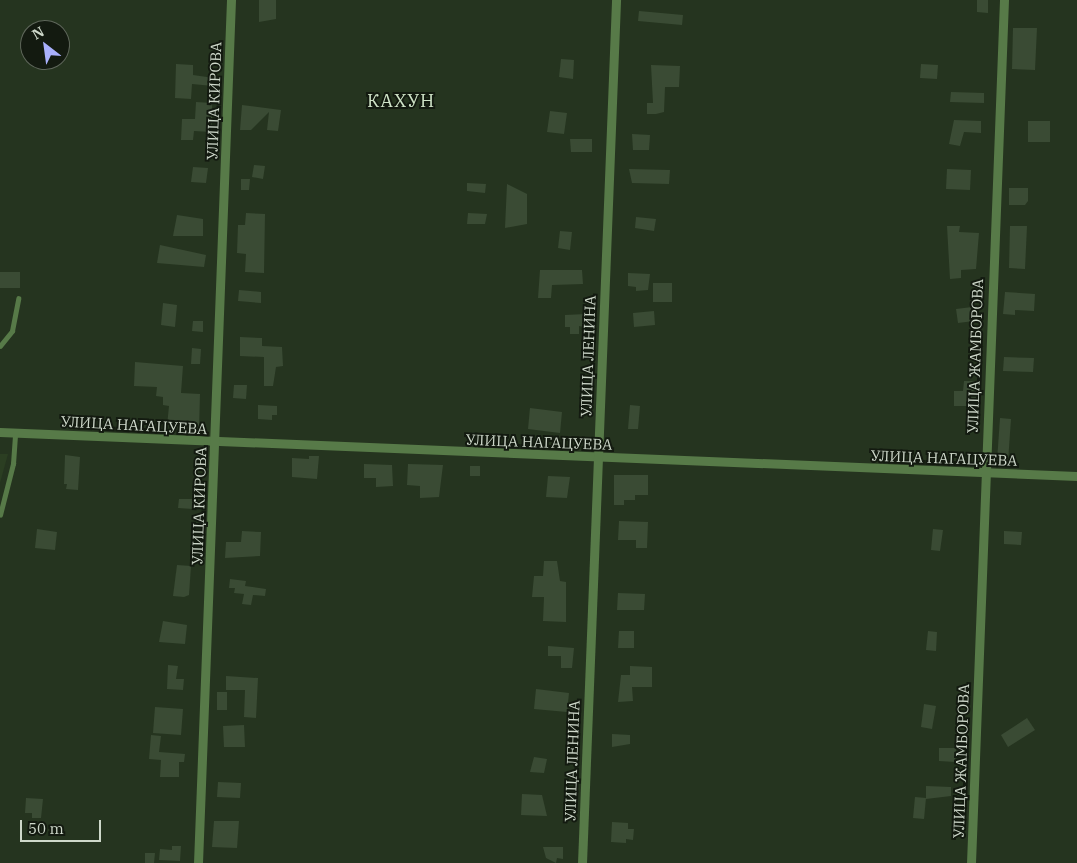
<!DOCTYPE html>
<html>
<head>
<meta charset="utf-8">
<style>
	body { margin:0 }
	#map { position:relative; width:1077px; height:863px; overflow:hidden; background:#25341f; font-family:"IBM Plex Serif",serif }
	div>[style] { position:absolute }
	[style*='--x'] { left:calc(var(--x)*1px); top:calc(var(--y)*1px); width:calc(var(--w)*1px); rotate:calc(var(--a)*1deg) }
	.built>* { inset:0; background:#2b3e22 }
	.building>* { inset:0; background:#3a4b34 }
	.service>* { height:4.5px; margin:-2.25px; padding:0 2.25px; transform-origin:2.25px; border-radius:2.25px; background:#577a48 }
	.minor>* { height:9px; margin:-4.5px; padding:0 4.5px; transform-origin:4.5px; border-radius:4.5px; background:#577a48 }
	span { translate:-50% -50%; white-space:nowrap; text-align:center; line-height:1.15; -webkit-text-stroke:4px #131a10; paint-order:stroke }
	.street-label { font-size:15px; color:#ced8ca }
	.quarter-label { font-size:18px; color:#d0e4c8; letter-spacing:1px }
	.north { position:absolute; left:20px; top:20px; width:50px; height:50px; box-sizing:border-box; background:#131a10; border:1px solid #5e665a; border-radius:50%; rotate:330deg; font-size:14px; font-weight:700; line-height:20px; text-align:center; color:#ced8ca }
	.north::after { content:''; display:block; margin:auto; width:18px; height:22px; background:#a9b0fc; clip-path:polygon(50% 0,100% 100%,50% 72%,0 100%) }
	.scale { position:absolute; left:20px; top:820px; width:81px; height:22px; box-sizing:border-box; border:2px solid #ced8ca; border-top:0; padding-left:6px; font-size:15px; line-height:18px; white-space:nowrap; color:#ced8ca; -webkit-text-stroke:4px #131a10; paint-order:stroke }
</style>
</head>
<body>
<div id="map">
	<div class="built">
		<div style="clip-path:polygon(0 454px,8px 454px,0 483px)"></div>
	</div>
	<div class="building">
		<div style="clip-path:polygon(259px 0,276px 0,276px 19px,259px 22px)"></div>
		<div style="clip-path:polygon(977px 0,988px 0,988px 13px,977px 12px)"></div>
		<div style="clip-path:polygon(639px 11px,683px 15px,682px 25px,638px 21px)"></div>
		<div style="clip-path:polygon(1013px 28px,1037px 28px,1035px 70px,1012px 69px)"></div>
		<div style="clip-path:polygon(561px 59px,574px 60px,573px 79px,559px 77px)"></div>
		<div style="clip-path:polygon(176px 64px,193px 65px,193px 75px,214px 78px,213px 86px,192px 84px,191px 99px,175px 98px)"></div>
		<div style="clip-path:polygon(921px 64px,938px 65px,937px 79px,920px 78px)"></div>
		<div style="clip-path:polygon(651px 65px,680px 66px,679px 87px,665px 87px,664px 112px,656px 114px,647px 114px,647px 103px,653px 103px)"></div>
		<div style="clip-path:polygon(951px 92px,984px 93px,984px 103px,950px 102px)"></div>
		<div style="clip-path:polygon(196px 102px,212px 103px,212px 132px,194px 131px,193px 140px,181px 140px,182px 119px,195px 119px)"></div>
		<div style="clip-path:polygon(242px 105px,281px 110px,278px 131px,267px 130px,269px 112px,251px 130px,240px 130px)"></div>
		<div style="clip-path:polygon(550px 111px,567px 113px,564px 134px,547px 132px)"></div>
		<div style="clip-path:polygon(954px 120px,981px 121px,981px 133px,964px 132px,960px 146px,949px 144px)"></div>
		<div style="clip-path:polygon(1028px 121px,1050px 121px,1050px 142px,1028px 142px)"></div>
		<div style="clip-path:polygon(632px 134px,650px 135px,649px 150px,633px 150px)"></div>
		<div style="clip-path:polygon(570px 139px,592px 139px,592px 152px,571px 152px)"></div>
		<div style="clip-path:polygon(254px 165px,265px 166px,263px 179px,252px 177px)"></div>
		<div style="clip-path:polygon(193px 167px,208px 168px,206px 183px,191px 182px)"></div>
		<div style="clip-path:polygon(629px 169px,670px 170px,669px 184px,632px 183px)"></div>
		<div style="clip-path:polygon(947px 169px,971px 170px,970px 190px,946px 189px)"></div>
		<div style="clip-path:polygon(241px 179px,250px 179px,249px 190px,241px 190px)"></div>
		<div style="clip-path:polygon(467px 183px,486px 184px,485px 193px,467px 191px)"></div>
		<div style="clip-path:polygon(507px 184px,527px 194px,527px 224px,505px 228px)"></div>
		<div style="clip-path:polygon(1009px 188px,1028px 188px,1028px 201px,1025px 205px,1009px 205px)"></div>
		<div style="clip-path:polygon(246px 213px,265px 214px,264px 273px,245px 272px,246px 254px,237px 253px,238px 225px,245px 225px)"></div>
		<div style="clip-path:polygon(468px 213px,487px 214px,485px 224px,467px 224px)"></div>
		<div style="clip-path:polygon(177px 215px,203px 219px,203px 236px,173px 236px)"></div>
		<div style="clip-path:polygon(636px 217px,656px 219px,654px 231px,635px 228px)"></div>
		<div style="clip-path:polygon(947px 226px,960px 226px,959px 232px,979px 233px,976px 269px,961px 270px,961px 278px,950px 279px)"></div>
		<div style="clip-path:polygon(1010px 226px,1027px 226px,1025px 269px,1009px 268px)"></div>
		<div style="clip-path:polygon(560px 231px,572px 232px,570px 250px,558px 248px)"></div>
		<div style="clip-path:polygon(160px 245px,206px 255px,204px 267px,157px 263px)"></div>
		<div style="clip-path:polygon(540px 270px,582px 270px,583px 284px,552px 285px,551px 298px,538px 298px)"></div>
		<div style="clip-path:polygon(0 272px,20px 272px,20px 288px,0 288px)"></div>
		<div style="clip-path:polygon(628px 273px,650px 274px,648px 290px,636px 291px,636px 287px,628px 286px)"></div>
		<div style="clip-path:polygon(653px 283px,672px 283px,672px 302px,653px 302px)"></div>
		<div style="clip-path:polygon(239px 290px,261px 292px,261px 303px,238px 301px)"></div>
		<div style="clip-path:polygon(1005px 292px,1035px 294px,1034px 311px,1015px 310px,1015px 315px,1003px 314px)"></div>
		<div style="clip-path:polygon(163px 303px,177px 305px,175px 327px,161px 325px)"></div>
		<div style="clip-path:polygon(972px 307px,974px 321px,958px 323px,956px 309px)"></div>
		<div style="clip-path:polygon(654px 311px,655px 325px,634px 327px,633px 313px)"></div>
		<div style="clip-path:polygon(586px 314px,584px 327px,579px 326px,579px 334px,570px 334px,570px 327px,565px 327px,565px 315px)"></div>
		<div style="clip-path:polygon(193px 321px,203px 321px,203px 332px,192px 331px)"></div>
		<div style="clip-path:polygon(240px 337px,262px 338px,262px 346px,282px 347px,283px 366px,276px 367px,273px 386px,264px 386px,264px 357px,240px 356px)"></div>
		<div style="clip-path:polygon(192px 348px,201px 349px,200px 364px,191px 364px)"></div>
		<div style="clip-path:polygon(1004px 357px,1034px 358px,1033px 372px,1003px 371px)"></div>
		<div style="clip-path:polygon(135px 362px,183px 366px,181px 393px,200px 394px,199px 431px,167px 426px,169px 406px,163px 405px,163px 397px,156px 396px,157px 387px,134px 386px)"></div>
		<div style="clip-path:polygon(964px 381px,976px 381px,976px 406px,954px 406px,954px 391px,963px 391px)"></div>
		<div style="clip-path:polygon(234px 385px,247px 385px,246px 399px,233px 398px)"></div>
		<div style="clip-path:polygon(258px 405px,277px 406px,277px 415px,272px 415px,272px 420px,258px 419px)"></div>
		<div style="clip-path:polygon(630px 405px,640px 406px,638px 429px,628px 429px)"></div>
		<div style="clip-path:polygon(530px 408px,562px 412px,560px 433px,528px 429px)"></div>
		<div style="clip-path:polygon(1000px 418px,1011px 419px,1008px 462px,997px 461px)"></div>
		<div style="clip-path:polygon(65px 455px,80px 457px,78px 490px,66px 489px,67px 484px,64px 484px)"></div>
		<div style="clip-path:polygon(309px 456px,319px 456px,317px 479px,292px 477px,292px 458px,309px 459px)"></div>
		<div style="clip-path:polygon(364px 464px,392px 465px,393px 486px,376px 487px,376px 478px,364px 478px)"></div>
		<div style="clip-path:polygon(408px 464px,443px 465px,439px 497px,420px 498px,420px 486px,407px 485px)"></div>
		<div style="clip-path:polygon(470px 466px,480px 466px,480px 476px,470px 476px)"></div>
		<div style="clip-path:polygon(614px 475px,648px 475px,648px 495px,635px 495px,635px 500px,624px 500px,624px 505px,614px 505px)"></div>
		<div style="clip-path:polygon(548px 476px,570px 477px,567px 498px,546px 497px)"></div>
		<div style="clip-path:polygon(179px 499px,193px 499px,193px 509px,178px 508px)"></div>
		<div style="clip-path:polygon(619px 521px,648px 522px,647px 548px,636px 548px,636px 540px,618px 540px)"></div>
		<div style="clip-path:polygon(37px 529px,57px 532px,55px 550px,35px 548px)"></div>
		<div style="clip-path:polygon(933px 529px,943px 530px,940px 551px,931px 550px)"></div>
		<div style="clip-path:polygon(242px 531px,261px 532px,260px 556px,225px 558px,226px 542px,241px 542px)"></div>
		<div style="clip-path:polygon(1004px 531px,1022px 532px,1021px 545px,1004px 544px)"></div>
		<div style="clip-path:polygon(544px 561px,557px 561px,560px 581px,566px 582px,566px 622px,543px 621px,544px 597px,532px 597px,534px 576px,543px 576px)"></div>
		<div style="clip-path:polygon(177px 565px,191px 566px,189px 595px,184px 597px,173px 596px)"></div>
		<div style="clip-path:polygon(230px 579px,246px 581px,245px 586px,266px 589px,265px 596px,253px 595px,251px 605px,242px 604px,244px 594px,234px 593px,235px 588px,229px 588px)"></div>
		<div style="clip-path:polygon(618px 593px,645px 594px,644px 610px,617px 610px)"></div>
		<div style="clip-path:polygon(163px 621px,187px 625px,185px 644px,159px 642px)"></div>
		<div style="clip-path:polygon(619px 631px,634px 631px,634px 648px,618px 648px)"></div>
		<div style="clip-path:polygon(928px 631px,937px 632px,936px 651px,926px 650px)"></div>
		<div style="clip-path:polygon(548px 646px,574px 648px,572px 668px,561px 668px,561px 656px,548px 656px)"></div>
		<div style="clip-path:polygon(168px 665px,178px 666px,176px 679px,184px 679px,183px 690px,167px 689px)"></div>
		<div style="clip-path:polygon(630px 666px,652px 667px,652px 687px,632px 687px,633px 701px,618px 702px,621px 675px,630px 675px)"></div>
		<div style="clip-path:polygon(226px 676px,258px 678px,256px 718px,244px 717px,245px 690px,226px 690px)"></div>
		<div style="clip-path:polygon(536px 689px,569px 693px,567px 712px,534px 709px)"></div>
		<div style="clip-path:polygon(217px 692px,227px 692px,227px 710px,217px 710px)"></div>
		<div style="clip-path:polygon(924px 704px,936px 706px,932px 729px,921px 727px)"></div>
		<div style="clip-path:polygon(155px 707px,183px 709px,181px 735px,153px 733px)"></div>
		<div style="clip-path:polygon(1027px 718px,1035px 730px,1008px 747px,1001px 735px)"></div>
		<div style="clip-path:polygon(244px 725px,245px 747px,224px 747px,223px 726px)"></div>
		<div style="clip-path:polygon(612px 734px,630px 735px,630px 744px,612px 747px)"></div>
		<div style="clip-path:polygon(151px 735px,161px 736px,159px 752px,185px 754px,184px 762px,179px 762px,179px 777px,160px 777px,161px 760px,149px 759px)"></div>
		<div style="clip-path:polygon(939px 748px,956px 748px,955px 762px,939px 761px)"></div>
		<div style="clip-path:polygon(534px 757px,547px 759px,544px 773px,530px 772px)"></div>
		<div style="clip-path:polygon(218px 782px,241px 783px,240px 798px,217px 797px)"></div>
		<div style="clip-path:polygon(926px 786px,951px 787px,951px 796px,926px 799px)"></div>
		<div style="clip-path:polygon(522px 794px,542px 795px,547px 816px,521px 815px)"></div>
		<div style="clip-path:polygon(915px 797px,926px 798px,924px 819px,913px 818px)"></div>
		<div style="clip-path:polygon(26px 798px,43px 799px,41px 818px,32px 818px,32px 813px,25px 813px)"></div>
		<div style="clip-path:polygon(214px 821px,239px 821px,237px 848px,212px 847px)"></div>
		<div style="clip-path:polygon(612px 822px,628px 823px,628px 829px,634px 829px,633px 840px,626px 839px,626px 843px,611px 842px)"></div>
		<div style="clip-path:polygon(172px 846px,181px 846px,180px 861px,159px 860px,160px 849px,172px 850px)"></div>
		<div style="clip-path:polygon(543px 847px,563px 847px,563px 859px,557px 858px,556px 863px,546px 858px)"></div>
		<div style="clip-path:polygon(145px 853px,155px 853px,154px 863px,145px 863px)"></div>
	</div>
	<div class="service">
		<div style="--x:0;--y:346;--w:19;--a:-51"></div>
		<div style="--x:12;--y:331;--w:33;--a:-79"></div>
		<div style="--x:0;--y:515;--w:53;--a:-75.7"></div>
		<div style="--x:13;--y:464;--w:31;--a:-86"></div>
	</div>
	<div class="minor">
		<div style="--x:0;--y:432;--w:1078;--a:2.34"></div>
		<div style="--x:198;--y:863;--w:864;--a:-87.81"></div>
		<div style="--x:582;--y:863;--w:864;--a:-87.74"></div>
		<div style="--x:971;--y:863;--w:864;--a:-87.81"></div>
	</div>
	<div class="street-label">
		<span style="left:214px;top:101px;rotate:-88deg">УЛИЦА КИРОВА</span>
		<span style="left:588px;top:356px;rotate:-88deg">УЛИЦА ЛЕНИНА</span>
		<span style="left:975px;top:356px;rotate:-88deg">УЛИЦА ЖАМБОРОВА</span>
		<span style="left:134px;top:425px;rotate:3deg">УЛИЦА НАГАЦУЕВА</span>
		<span style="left:539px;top:442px;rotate:2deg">УЛИЦА НАГАЦУЕВА</span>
		<span style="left:944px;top:458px;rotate:2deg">УЛИЦА НАГАЦУЕВА</span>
		<span style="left:199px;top:506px;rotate:-88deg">УЛИЦА КИРОВА</span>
		<span style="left:572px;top:761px;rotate:-88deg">УЛИЦА ЛЕНИНА</span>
		<span style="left:961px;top:761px;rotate:-88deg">УЛИЦА ЖАМБОРОВА</span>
	</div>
	<div class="quarter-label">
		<span style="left:401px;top:101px">КАХУН</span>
	</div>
	<div class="north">N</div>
	<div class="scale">50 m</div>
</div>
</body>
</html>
